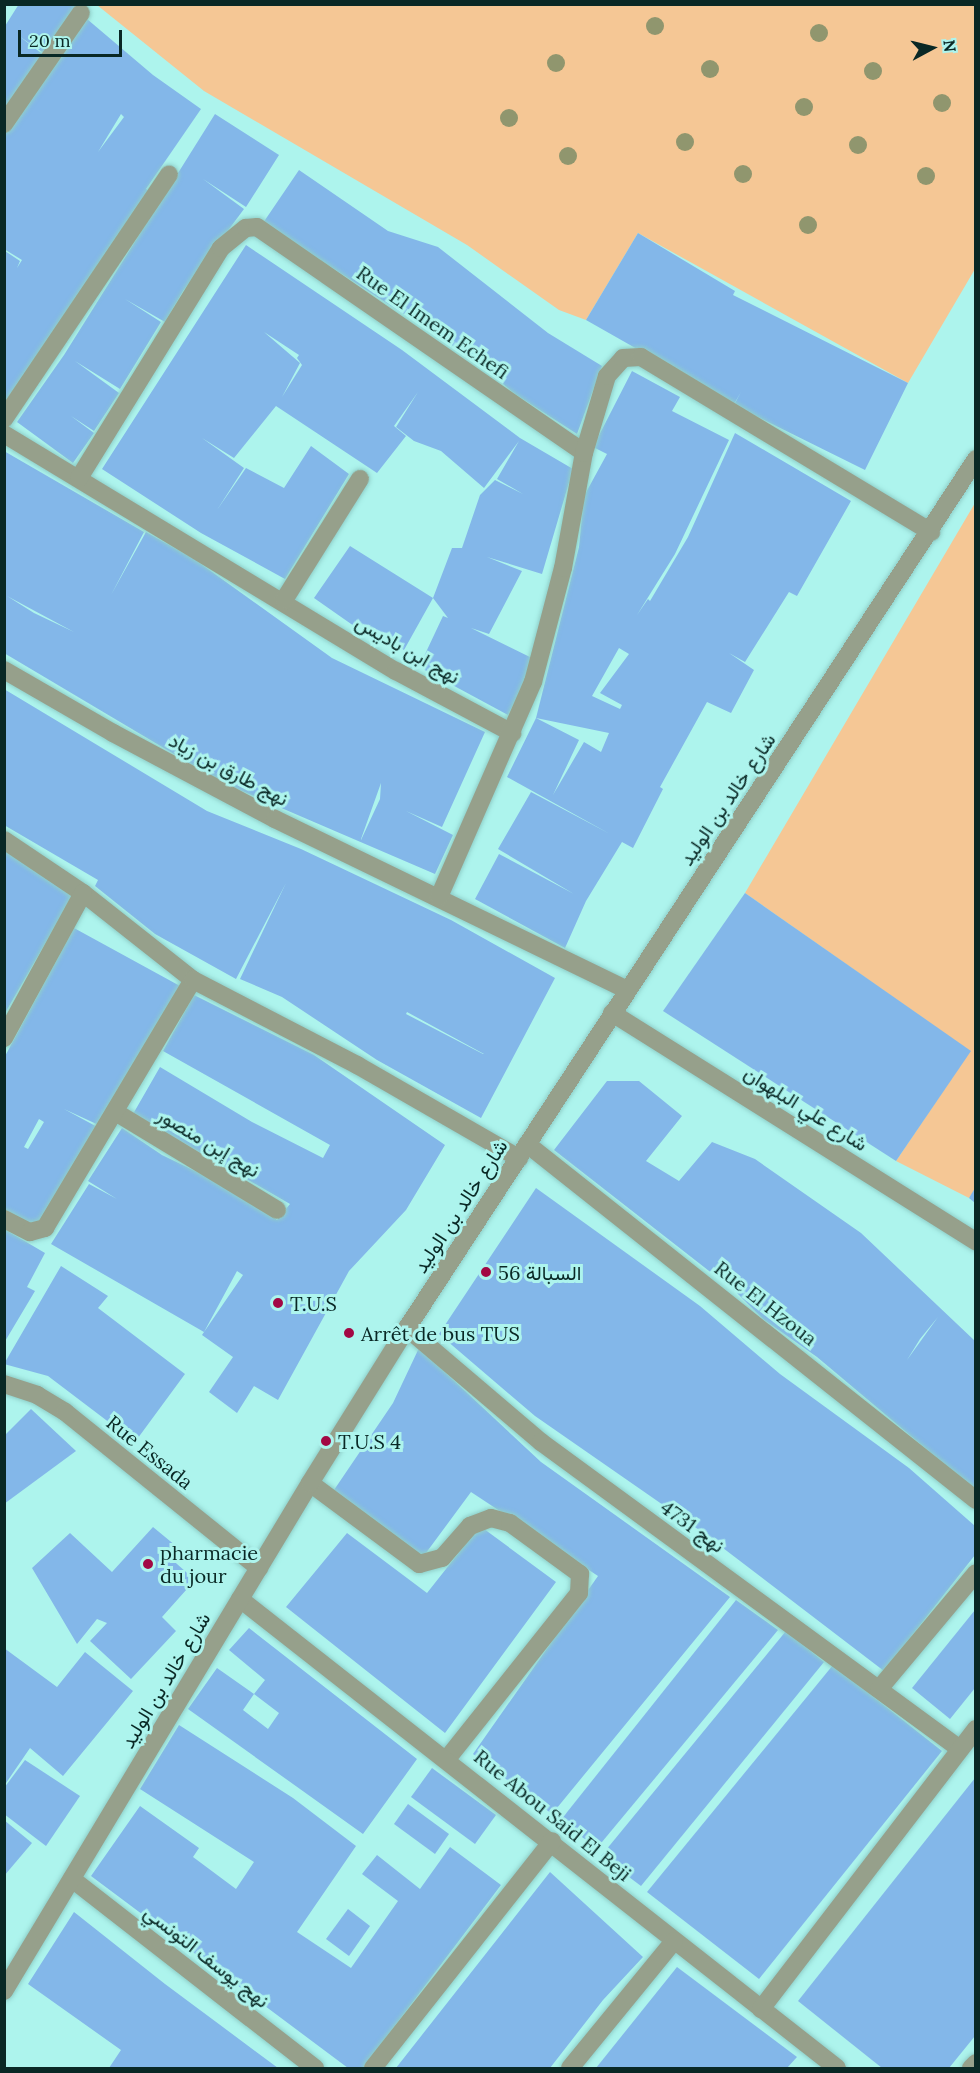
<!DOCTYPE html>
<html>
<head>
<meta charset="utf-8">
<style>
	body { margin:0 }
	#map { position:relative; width:980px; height:2073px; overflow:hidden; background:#adf4ed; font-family:Lora,Vazirmatn,serif }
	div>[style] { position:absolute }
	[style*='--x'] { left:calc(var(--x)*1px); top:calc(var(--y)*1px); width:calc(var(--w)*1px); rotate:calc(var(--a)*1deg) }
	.green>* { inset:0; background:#f5c795 }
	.building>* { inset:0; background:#83b7e9 }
	.roads { filter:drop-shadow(0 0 2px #8fcfc9) drop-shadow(0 0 2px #8fcfc9) }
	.minor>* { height:18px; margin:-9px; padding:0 9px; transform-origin:9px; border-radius:9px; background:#96a08b }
	.trees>* { width:18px; height:18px; margin:-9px; border-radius:50%; background:#90966e }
	.dots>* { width:16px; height:16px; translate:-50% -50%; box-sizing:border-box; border:3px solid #adf4ed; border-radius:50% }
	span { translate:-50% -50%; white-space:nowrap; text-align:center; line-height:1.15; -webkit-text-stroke:6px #adf4ed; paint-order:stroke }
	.street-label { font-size:20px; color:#092825 }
	.poi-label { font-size:20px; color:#092825 }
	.left { translate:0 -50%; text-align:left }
	.frame { position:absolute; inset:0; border:6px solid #092825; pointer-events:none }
	.north { position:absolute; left:902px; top:18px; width:60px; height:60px; -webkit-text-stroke:4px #adf4ed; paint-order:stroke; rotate:83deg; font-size:16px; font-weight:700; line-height:24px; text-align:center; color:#092825 }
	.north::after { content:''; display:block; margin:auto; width:21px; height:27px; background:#092825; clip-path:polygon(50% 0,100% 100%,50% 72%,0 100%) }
	.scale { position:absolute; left:18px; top:30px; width:104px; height:27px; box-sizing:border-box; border:3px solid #092825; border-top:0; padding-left:8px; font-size:18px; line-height:21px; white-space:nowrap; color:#092825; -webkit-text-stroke:4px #adf4ed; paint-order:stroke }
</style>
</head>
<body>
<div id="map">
	<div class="green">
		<div style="clip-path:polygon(97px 5px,975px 5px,975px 269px,908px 383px,638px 233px,586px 320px,559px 310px,467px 245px,204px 91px)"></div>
		<div style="clip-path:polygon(975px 503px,976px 1188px,969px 1198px,896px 1161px,970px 1051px,745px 893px)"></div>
	</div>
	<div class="building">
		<div style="clip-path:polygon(19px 4px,80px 4px,48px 56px,19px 36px,45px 56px,5px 113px,5px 26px)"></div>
		<div style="clip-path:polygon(evenodd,87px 19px,153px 75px,201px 109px,146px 189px,152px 193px,5px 404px,5px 251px,20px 261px,17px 268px,22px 260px,4px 249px,4px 134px,87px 19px,121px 114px,124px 117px,98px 152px,121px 114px)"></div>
		<div style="clip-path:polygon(215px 114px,279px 155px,246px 207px,203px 179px,244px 209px,183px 291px,165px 322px,125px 299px,161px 322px,120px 389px,75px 361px,119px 393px,94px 431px,71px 416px,94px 433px,73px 463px,17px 422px,64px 355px)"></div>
		<div style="clip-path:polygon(299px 170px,388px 231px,438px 247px,548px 333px,602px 366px,577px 434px,515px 394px,473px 359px,263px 223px)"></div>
		<div style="clip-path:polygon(638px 233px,735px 291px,733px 295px,908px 383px,865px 470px,734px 405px,741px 392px,734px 404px,586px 320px)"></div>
		<div style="clip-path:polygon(evenodd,246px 245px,402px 350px,520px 438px,573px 469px,542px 574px,487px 557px,522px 571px,489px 634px,471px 628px,536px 660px,508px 715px,419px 667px,443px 616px,448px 618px,433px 598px,452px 548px,462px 548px,480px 495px,495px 480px,523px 494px,497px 479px,519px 441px,484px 488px,441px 451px,414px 441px,396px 427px,418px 392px,394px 426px,406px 436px,377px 473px,276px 406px,234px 458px,202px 438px,244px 468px,217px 510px,246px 468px,284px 488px,311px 446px,349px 474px,285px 579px,201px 533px,102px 469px,246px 245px,264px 332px,299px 355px,297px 358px,302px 365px,282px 397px,300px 363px,264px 332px)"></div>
		<div style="clip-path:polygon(evenodd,632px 371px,680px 397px,672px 411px,729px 440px,675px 554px,637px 615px,648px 599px,650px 601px,688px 537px,735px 433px,851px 501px,797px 596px,789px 592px,745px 662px,729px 653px,754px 670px,731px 713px,707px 702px,660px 787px,663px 789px,633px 848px,622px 842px,586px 901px,565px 948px,475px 899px,499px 854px,574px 894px,498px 849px,531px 792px,610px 834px,507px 777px,536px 718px,579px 740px,553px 795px,584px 742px,601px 752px,609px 733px,536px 718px,579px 547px,584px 496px,607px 454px,593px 447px,632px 371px,619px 648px,629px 654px,600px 693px,622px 705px,620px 709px,592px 696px,619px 648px)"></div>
		<div style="clip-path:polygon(evenodd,4px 451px,144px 532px,111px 595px,146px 532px,194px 559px,332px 658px,485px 732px,442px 827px,406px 811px,453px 835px,435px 874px,221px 782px,4px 653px,4px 451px,7px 596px,74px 632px,34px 613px,7px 596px,4px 451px,381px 783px,380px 799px,361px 840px,361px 839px,381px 783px)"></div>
		<div style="clip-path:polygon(350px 546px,433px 598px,404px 650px,356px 622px,354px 626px,314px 598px)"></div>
		<div style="clip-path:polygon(evenodd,4px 689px,207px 811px,301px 849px,451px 920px,555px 978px,481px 1118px,377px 1060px,282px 997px,240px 979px,286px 883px,236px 979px,155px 934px,95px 886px,98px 880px,4px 825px,4px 689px,407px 1012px,484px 1054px,483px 1054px,406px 1014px,407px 1012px)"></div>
		<div style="clip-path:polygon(4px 848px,73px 895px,4px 1015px)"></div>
		<div style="clip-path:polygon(745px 893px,971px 1051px,896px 1161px,663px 1011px)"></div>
		<div style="clip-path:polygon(evenodd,74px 928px,180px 986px,103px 1127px,64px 1109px,101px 1129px,39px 1230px,4px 1212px,4px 1058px,74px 928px,39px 1119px,44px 1122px,28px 1149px,24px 1147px,39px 1119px)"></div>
		<div style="clip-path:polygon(194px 995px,314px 1055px,445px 1145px,406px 1210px,349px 1271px,278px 1400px,254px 1386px,237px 1413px,209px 1392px,233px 1357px,202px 1335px,243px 1275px,237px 1271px,204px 1332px,51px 1244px,89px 1184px,117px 1199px,88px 1181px,122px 1128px,162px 1155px,226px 1186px,277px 1220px,290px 1204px,133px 1114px,160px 1067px,252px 1122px,323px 1158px,330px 1145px,163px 1051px)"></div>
		<div style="clip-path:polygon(evenodd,607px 1081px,639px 1081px,682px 1116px,646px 1161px,679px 1181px,712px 1142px,755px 1159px,861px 1233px,975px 1341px,975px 1490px,817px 1357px,763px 1319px,736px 1292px,554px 1150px,607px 1081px,938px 1317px,907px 1360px,920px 1339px,938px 1317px)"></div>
		<div style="clip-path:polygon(536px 1188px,700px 1306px,780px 1374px,909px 1468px,975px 1526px,975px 1555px,884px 1671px,702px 1532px,535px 1416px,439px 1334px)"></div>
		<div style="clip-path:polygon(975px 1188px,975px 1203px,969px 1198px)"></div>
		<div style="clip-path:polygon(4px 1229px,45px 1253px,27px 1287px,35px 1291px,4px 1343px)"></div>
		<div style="clip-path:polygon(61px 1266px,108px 1296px,98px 1308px,185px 1374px,135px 1442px,48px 1376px,4px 1364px)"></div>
		<div style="clip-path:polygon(419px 1348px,541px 1462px,730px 1597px,552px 1814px,473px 1754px,598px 1576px,471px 1492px,423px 1557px,334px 1490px,393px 1403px)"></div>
		<div style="clip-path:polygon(31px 1409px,76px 1451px,4px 1504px,4px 1436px)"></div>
		<div style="clip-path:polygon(480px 1526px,556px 1582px,445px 1733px,286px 1607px,347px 1533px,427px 1593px)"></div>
		<div style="clip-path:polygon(153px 1527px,176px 1546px,168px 1556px,195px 1580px,162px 1617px,176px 1631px,131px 1679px,90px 1641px,107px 1623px,97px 1619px,77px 1644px,32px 1568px,70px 1533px,112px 1572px)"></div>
		<div style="clip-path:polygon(736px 1600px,778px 1630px,597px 1848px,560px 1821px)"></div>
		<div style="clip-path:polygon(975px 1610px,975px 1688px,950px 1719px,912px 1688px)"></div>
		<div style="clip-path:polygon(evenodd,249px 1628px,417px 1759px,363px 1834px,188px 1709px,217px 1668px,254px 1694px,265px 1680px,229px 1650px,249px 1628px,254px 1694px,279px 1713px,268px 1729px,243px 1710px,254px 1694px)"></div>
		<div style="clip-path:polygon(786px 1631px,824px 1662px,641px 1886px,601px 1856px)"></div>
		<div style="clip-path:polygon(4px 1648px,57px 1687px,85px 1652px,133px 1691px,63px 1776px,30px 1748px,4px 1786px)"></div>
		<div style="clip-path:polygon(833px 1665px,942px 1751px,759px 1979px,647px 1892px)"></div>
		<div style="clip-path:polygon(179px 1725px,293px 1798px,356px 1846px,297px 1932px,351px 1968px,398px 1901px,362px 1874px,377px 1855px,420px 1889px,450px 1847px,501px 1885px,363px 2068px,348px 2068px,91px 1876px,140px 1806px,199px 1848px,193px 1857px,236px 1889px,254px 1862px,140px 1789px)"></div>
		<div style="clip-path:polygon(25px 1760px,80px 1796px,46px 1846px,4px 1814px,4px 1788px)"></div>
		<div style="clip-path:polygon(432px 1768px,496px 1815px,475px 1844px,411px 1797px)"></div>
		<div style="clip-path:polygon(975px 1778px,975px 2036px,949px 2068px,882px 2068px,798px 2001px)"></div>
		<div style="clip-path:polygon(408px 1804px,449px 1834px,435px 1854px,394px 1824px)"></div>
		<div style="clip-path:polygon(4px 1820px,32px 1843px,4px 1876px)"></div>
		<div style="clip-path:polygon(550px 1872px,643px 1957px,603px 2000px,550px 2068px,396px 2068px)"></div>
		<div style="clip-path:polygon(348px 1909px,370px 1926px,349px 1956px,326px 1939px)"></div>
		<div style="clip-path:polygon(74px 1912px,165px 1984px,278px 2068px,109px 2068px,121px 2050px,28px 1984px)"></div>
		<div style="clip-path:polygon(677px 1967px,797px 2057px,787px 2068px,596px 2068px)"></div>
	</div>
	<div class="roads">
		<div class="minor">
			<div style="--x:4;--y:124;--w:135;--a:-55.3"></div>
			<div style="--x:4;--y:419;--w:295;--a:-56"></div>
			<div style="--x:4;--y:434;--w:458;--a:31.2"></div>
			<div style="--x:396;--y:671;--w:132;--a:28.1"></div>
			<div style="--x:79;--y:478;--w:270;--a:-58.3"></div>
			<div style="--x:221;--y:248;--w:32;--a:-39"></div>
			<div style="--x:246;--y:228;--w:11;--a:-5"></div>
			<div style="--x:257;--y:227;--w:397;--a:34.6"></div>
			<div style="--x:284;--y:600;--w:143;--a:-57.9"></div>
			<div style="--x:4;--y:670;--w:126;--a:30"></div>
			<div style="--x:113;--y:733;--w:183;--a:28"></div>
			<div style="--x:275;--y:819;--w:391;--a:25.9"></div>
			<div style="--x:4;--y:840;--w:95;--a:33.9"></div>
			<div style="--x:83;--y:893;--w:140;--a:38.3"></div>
			<div style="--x:439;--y:897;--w:235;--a:-66.4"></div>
			<div style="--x:533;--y:682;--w:118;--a:-75.3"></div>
			<div style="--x:563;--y:568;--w:117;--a:-79.7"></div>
			<div style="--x:584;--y:453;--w:80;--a:-73.4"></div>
			<div style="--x:607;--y:376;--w:24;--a:-48"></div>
			<div style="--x:623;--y:358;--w:18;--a:-3"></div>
			<div style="--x:641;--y:357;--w:339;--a:31.1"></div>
			<div style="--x:612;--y:1013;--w:430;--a:32.1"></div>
			<div style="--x:4;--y:1038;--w:165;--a:-61.4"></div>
			<div style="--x:117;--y:1113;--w:187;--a:31.2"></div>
			<div style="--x:527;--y:1144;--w:573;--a:38.41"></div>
			<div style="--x:4;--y:1219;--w:29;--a:27"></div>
			<div style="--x:30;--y:1232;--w:16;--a:-15"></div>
			<div style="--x:45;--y:1228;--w:289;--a:-59.2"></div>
			<div style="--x:193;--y:980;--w:185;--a:27.4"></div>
			<div style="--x:357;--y:1065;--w:187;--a:29.9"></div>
			<div style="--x:407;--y:1328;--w:176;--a:40.4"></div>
			<div style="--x:541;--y:1442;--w:519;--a:36.23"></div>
			<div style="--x:4;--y:1384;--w:35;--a:18"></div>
			<div style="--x:37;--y:1395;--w:33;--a:31"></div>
			<div style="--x:65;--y:1412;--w:249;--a:38.8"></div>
			<div style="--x:310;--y:1483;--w:136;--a:36.6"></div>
			<div style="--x:419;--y:1564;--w:24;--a:-15"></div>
			<div style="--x:442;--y:1558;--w:43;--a:-48.8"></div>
			<div style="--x:470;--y:1526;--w:22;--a:-21"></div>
			<div style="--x:491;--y:1518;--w:20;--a:15"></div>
			<div style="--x:510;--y:1523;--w:87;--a:36.1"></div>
			<div style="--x:580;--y:1574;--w:19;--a:93"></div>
			<div style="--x:579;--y:1593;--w:212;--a:128.5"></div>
			<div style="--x:240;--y:1599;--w:759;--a:38.15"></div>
			<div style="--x:879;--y:1689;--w:151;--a:-50.1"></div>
			<div style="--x:72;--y:1879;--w:308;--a:37.9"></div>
			<div style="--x:4;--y:1991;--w:593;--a:-58.94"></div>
			<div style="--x:310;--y:1483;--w:183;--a:-58"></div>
			<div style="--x:407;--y:1328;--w:1039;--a:-56.78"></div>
			<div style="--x:761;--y:2009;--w:353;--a:-52.5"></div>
			<div style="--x:373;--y:2068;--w:289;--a:-51.7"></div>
			<div style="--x:570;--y:2068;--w:164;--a:-50.7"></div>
			<div style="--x:971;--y:2068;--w:7;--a:-45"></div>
		</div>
	</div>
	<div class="trees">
		<div style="left:655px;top:26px"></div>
		<div style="left:819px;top:33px"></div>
		<div style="left:556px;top:63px"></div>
		<div style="left:710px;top:69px"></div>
		<div style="left:873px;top:71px"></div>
		<div style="left:942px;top:103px"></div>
		<div style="left:804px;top:107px"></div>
		<div style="left:509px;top:118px"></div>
		<div style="left:685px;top:142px"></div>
		<div style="left:858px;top:145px"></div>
		<div style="left:568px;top:156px"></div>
		<div style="left:743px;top:174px"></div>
		<div style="left:926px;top:176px"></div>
		<div style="left:808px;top:225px"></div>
	</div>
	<div class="dots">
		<div style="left:486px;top:1272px;background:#a20844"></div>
		<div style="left:278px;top:1303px;background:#a20844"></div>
		<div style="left:349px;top:1333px;background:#a20844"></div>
		<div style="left:326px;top:1441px;background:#a20844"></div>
		<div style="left:148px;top:1564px;background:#a20844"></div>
	</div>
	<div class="street-label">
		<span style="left:433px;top:322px;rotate:35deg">Rue El Imem Echefi</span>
		<span style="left:408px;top:649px;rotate:30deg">نهج ابن باديس</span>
		<span style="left:229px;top:769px;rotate:28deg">نهج طارق بن زياد</span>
		<span style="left:727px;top:799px;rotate:-56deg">شارع خالد بن الوليد</span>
		<span style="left:806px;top:1108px;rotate:32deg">شارع علي البلهوان</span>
		<span style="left:209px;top:1142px;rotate:31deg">نهج إبن منصور</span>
		<span style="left:460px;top:1206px;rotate:-57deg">شارع خالد بن الوليد</span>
		<span style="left:766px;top:1303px;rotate:38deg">Rue El Hzoua</span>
		<span style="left:150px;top:1452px;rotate:39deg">Rue Essada</span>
		<span style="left:693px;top:1526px;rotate:36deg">نهج 4731</span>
		<span style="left:165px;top:1680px;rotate:-59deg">شارع خالد بن الوليد</span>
		<span style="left:553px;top:1815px;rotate:39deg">Rue Abou Said El Beji</span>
		<span style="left:207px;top:1956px;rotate:38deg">نهج يوسف التونسي</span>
	</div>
	<div class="poi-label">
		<span class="left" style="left:498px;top:1272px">السبالة 56</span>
		<span class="left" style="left:290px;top:1303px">T.U.S</span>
		<span class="left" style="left:361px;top:1333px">Arrêt de bus TUS</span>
		<span class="left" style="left:338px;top:1441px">T.U.S 4</span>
		<span class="left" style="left:160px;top:1564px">pharmacie<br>du jour</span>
	</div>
	<div class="frame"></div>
	<div class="north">N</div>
	<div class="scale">20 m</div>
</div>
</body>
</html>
